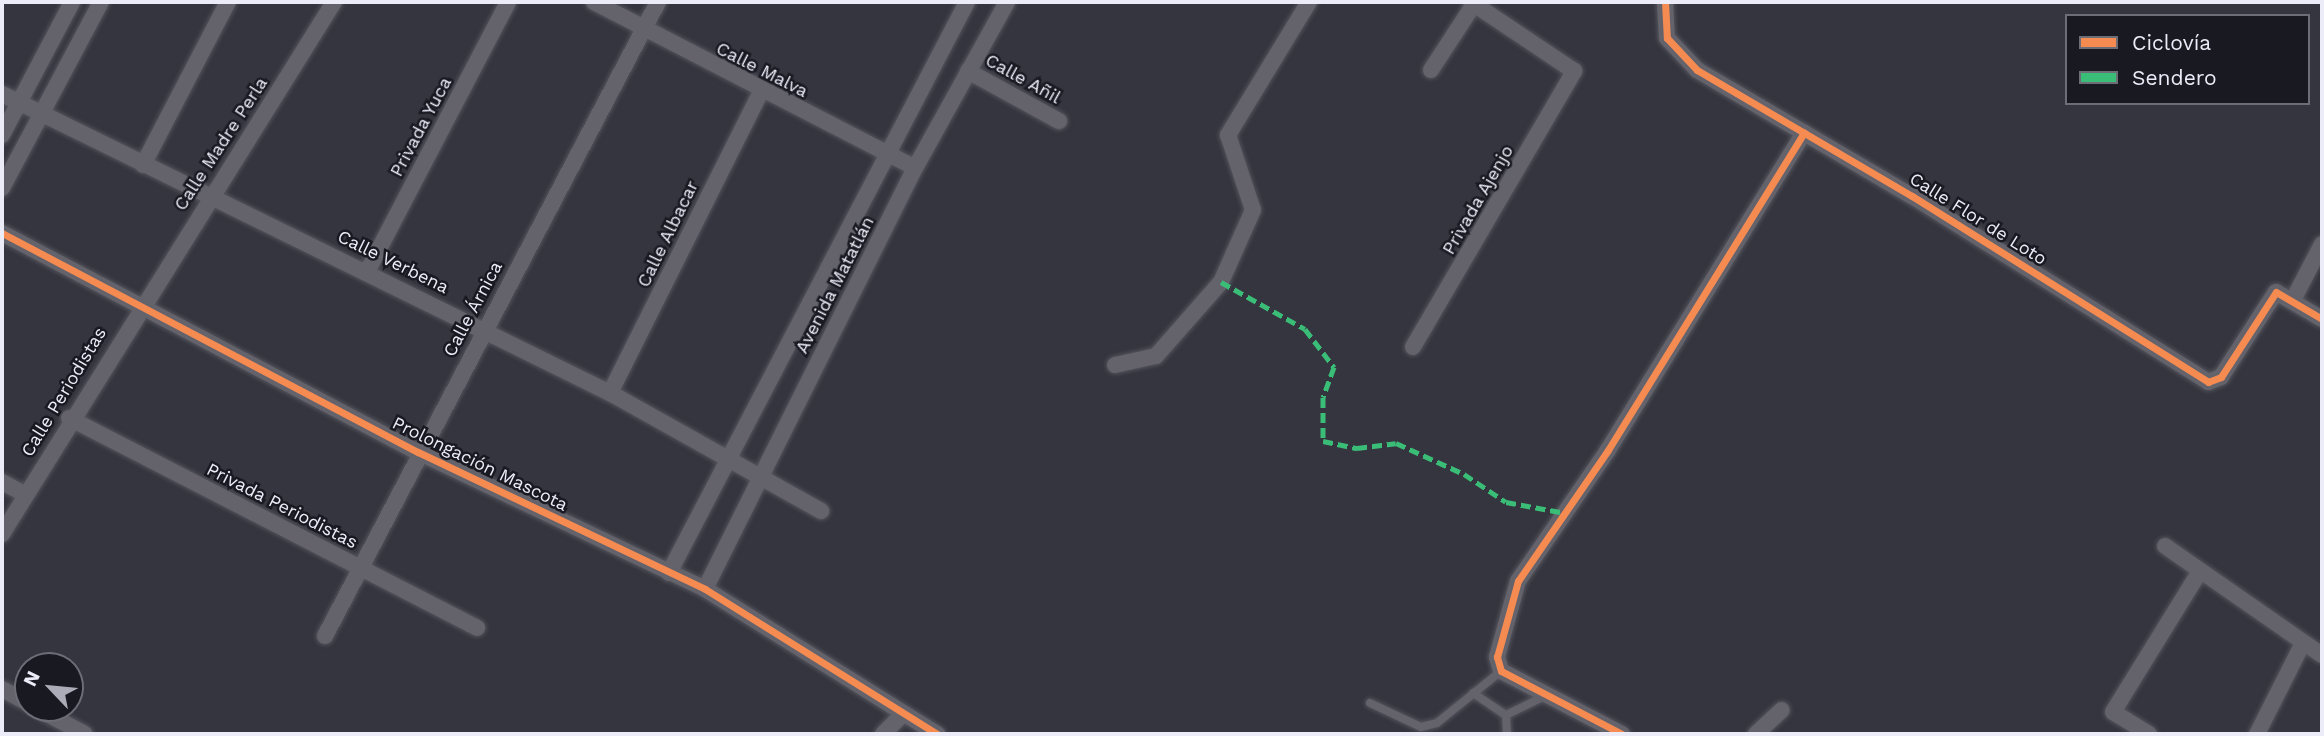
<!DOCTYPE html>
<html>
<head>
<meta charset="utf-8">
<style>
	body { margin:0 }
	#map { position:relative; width:2324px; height:736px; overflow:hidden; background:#35353f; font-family:"Work Sans",sans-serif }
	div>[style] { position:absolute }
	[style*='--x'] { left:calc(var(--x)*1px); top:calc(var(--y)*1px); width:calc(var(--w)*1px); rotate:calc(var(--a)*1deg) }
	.roads { filter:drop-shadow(0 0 2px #53535c) drop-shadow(0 0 2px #53535c) }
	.lane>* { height:8px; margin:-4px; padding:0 4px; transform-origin:4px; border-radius:4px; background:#64636c }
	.street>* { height:16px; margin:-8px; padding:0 8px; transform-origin:8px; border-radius:8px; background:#64636c }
	.quiet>* { height:5px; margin-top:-2.5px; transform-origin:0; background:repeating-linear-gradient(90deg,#3abd76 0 10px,transparent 0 15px) }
	.cycleway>* { height:7px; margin:-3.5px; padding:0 3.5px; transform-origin:3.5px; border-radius:3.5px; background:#f68b52 }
	span { translate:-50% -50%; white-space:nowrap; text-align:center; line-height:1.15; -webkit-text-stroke:5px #191922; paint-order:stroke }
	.street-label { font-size:18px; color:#ececf9 }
	.frame { position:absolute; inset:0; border:4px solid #ececf9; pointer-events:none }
	.legend { position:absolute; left:2065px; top:14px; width:245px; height:91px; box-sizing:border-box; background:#191922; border:2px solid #6d6d78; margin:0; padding:9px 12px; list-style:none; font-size:21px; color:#ececf9 }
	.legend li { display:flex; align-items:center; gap:14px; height:35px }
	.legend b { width:35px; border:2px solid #6d6d78 }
	.north { position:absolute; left:14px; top:652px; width:70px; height:70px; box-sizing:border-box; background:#191922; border:2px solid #6d6d78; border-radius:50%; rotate:296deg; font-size:19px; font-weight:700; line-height:28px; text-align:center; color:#ececf9 }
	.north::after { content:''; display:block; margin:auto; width:24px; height:32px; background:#acacb8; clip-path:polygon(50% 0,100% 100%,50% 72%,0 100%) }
</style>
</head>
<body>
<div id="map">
	<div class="roads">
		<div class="lane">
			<div style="--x:1473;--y:693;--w:40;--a:34"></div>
			<div style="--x:1506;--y:715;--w:43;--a:-26"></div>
			<div style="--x:1370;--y:703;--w:56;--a:25.2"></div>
			<div style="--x:1421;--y:727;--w:16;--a:-14"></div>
			<div style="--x:1437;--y:723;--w:82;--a:-39.1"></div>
			<div style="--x:1506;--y:715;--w:19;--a:87"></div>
		</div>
		<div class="street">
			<div style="--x:594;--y:2;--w:361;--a:27.3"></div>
			<div style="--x:1665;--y:2;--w:36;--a:87"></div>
			<div style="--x:1667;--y:38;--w:44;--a:46.8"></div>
			<div style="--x:1697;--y:70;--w:249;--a:30.4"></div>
			<div style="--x:1912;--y:196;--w:350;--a:32.1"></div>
			<div style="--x:2208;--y:382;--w:14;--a:-21"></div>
			<div style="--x:2221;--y:377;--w:101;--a:-57.1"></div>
			<div style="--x:2276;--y:292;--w:53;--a:30.4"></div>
			<div style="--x:1431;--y:70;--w:79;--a:-56.9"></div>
			<div style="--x:968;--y:71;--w:104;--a:28.8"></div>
			<div style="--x:2;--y:94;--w:678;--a:26.19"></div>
			<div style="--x:610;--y:393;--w:242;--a:29.2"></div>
			<div style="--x:2;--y:135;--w:150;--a:-62.2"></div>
			<div style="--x:143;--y:165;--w:184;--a:-62.5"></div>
			<div style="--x:2;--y:188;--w:211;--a:-62"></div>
			<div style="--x:2;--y:233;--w:470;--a:27.8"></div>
			<div style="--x:418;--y:452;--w:318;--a:25.5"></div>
			<div style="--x:705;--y:589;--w:274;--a:32"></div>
			<div style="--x:368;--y:270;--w:302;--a:-62.4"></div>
			<div style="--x:2293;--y:300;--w:63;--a:-62.6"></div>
			<div style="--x:1413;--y:347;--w:320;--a:-59.7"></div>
			<div style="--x:1574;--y:71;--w:124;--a:-146.2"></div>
			<div style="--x:1115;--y:365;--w:42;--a:-12.4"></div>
			<div style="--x:1156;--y:356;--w:98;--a:-48.7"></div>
			<div style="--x:1221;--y:282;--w:79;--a:-66"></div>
			<div style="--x:1253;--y:210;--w:79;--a:-108.4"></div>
			<div style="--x:1228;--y:135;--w:156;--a:-58.7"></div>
			<div style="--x:610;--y:393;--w:335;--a:-63.4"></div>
			<div style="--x:69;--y:418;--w:459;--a:27.2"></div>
			<div style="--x:2;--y:482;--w:26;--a:28"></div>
			<div style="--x:2;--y:534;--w:627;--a:-58.03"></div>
			<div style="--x:2165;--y:546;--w:191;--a:34.8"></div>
			<div style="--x:669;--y:573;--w:644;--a:-62.44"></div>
			<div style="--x:705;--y:589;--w:470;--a:-63.5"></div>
			<div style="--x:915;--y:168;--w:190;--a:-61"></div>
			<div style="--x:325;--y:636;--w:716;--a:-62.29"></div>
			<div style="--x:2;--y:689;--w:30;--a:28"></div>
			<div style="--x:36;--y:708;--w:55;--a:28"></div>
			<div style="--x:883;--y:734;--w:27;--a:-45"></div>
			<div style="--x:1622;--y:734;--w:136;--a:-152.5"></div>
			<div style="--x:1501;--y:671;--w:15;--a:-106"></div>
			<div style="--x:1497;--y:657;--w:79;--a:-74.6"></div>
			<div style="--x:1518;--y:581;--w:159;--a:-55.5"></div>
			<div style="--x:1608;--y:450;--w:373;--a:-58.3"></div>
			<div style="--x:1756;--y:734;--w:35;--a:-43"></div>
			<div style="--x:2149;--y:734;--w:42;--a:-148.6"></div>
			<div style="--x:2113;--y:712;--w:163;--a:-58.3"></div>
			<div style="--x:2257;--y:734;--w:100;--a:-63.2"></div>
		</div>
	</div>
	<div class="quiet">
		<div style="--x:1221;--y:282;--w:96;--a:29.2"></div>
		<div style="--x:1305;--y:329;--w:48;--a:52.7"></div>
		<div style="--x:1334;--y:367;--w:32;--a:110"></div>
		<div style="--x:1323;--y:397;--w:44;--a:90"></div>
		<div style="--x:1323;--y:441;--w:35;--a:12"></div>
		<div style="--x:1357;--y:448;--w:39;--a:-7"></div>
		<div style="--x:1396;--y:443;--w:75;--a:24.5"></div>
		<div style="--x:1464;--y:474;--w:50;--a:33.7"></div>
		<div style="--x:1506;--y:502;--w:55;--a:10.5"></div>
	</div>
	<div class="cycleway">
		<div style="--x:1665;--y:2;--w:36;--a:87"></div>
		<div style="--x:1667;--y:38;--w:44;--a:46.8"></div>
		<div style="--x:1697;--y:70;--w:249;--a:30.4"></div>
		<div style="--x:1912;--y:196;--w:350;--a:32.1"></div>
		<div style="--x:2208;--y:382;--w:14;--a:-21"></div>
		<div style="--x:2221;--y:377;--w:101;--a:-57.1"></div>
		<div style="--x:2276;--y:292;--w:53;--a:30.4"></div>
		<div style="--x:2;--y:233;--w:470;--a:27.8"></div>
		<div style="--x:418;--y:452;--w:318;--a:25.5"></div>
		<div style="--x:705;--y:589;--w:274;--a:32"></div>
		<div style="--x:1622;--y:734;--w:136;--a:-152.5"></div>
		<div style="--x:1501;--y:671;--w:15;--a:-106"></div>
		<div style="--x:1497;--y:657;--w:79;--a:-74.6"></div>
		<div style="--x:1518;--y:581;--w:159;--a:-55.5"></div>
		<div style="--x:1608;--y:450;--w:373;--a:-58.3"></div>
	</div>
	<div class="street-label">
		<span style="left:762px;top:70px;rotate:27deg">Calle Malva</span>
		<span style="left:1023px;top:79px;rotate:29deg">Calle Añil</span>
		<span style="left:421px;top:127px;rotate:-62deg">Privada Yuca</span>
		<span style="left:221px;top:144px;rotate:-57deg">Calle Madre Perla</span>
		<span style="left:1478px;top:200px;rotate:-60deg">Privada Ajenjo</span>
		<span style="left:1978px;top:219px;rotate:32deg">Calle Flor de Loto</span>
		<span style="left:668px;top:234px;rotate:-64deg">Calle Albacar</span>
		<span style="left:393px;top:262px;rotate:26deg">Calle Verbena</span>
		<span style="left:835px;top:285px;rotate:-63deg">Avenida Matatlán</span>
		<span style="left:473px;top:309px;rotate:-62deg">Calle Árnica</span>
		<span style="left:64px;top:392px;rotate:-59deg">Calle Periodistas</span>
		<span style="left:480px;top:464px;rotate:26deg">Prolongación Mascota</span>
		<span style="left:282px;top:506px;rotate:27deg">Privada Periodistas</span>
	</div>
	<div class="frame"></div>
	<ul class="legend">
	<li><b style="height:9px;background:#f68b52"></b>Ciclovía</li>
	<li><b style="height:9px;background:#3abd76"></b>Sendero</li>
	</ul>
	<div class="north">N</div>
</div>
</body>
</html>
